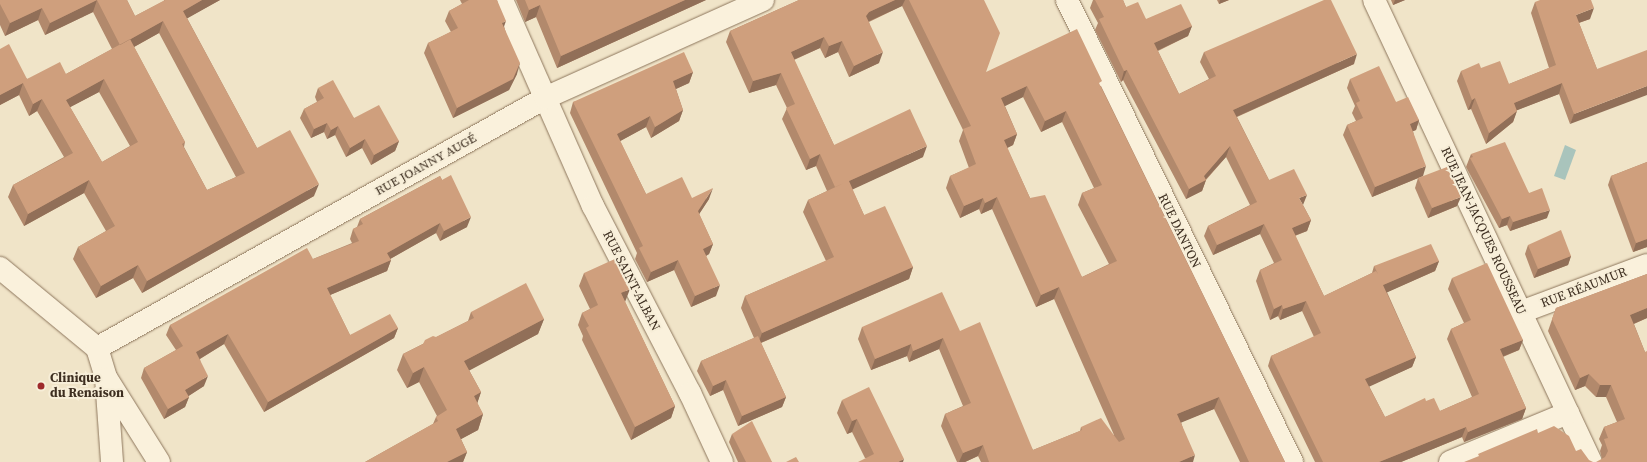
<!DOCTYPE html>
<html>
<head>
<meta charset="utf-8">
<style>
	body { margin:0 }
	#map { position:relative; width:1647px; height:462px; overflow:hidden; background:#f0e4c8; font-family:"Source Serif 4",serif }
	div>[style] { position:absolute }
	[style*='--x'] { left:calc(var(--x)*1px); top:calc(var(--y)*1px); width:calc(var(--w)*1px); rotate:calc(var(--a)*1deg) }
	.water>* { inset:0; background:#a9c4bc }
	.roads { filter:drop-shadow(0 0 1px #8d765c) drop-shadow(0 0 1px #8d765c) }
	.minor>* { height:22px; margin:-11px; padding:0 11px; transform-origin:11px; border-radius:11px; background:#faf1dc }
	.wall>* { inset:0; background:#b2896c }
	.shaded-wall>* { inset:0; background:#916f58 }
	.building>* { inset:0; background:#cf9f7d }
	.dots>* { width:11px; height:11px; translate:-50% -50%; box-sizing:border-box; border:2px solid #f7eed8; border-radius:50% }
	span { translate:-50% -50%; white-space:nowrap; text-align:center; line-height:1.15; -webkit-text-stroke:4px #f7eed8; paint-order:stroke }
	.street-label { font-size:13px; color:#3d2e20 }
	.poi-label { font-size:13px; color:#3d2e20; font-weight:700 }
	.left { translate:0 -50%; text-align:left }
</style>
</head>
<body>
<div id="map">
	<div class="water">
		<div style="clip-path:polygon(1565px 145px,1576px 150px,1565px 180px,1554px 176px)"></div>
	</div>
	<div class="roads">
		<div class="minor">
			<div style="--x:502;--y:0;--w:225;--a:66.2"></div>
			<div style="--x:593;--y:206;--w:211;--a:62.6"></div>
			<div style="--x:690;--y:393;--w:76;--a:65.1"></div>
			<div style="--x:1067;--y:0;--w:514;--a:64.03"></div>
			<div style="--x:1374;--y:0;--w:510;--a:64.84"></div>
			<div style="--x:0;--y:268;--w:126;--a:39.5"></div>
			<div style="--x:1521;--y:312;--w:134;--a:-20.5"></div>
			<div style="--x:97;--y:348;--w:513;--a:-29.16"></div>
			<div style="--x:545;--y:98;--w:239;--a:-24.2"></div>
			<div style="--x:97;--y:348;--w:31;--a:73"></div>
			<div style="--x:106;--y:378;--w:84;--a:85.9"></div>
			<div style="--x:107;--y:379;--w:98;--a:57.9"></div>
			<div style="--x:1450;--y:462;--w:128;--a:-22.6"></div>
		</div>
	</div>
	<div class="wall">
		<div style="clip-path:polygon(evenodd,0 0,127px 0,135px 16px,164px 1px,164px 0,220px 0,187px 18px,257px 148px,314px 196px,142px 293px,133px 278px,96px 298px,73px 259px,78px 247px,106px 231px,84px 193px,24px 226px,8px 197px,13px 185px,64px 157px,37px 111px,29px 116px,19px 95px,0 105px,0 49px,27px 79px,66px 74px,112px 49px,93px 12px,45px 35px,38px 20px,5px 36px,0 25px,0 0,159px 33px,236px 177px,207px 190px,184px 147px,185px 142px,134px 47px,159px 33px,0 0,99px 92px,130px 146px,102px 162px,70px 107px,99px 92px)"></div>
		<div style="clip-path:polygon(460px 0,497px 0,517px 74px,509px 90px,453px 118px,424px 53px,428px 43px,451px 32px,445px 21px,449px 11px,462px 4px)"></div>
		<div style="clip-path:polygon(516px 0,706px 0,557px 68px,536px 17px,525px 22px)"></div>
		<div style="clip-path:polygon(evenodd,799px 0,984px 0,986px 72px,1101px 86px,1285px 462px,1240px 462px,1214px 409px,1181px 422px,1193px 462px,981px 462px,978px 456px,965px 462px,957px 462px,941px 426px,945px 414px,963px 406px,939px 349px,909px 362px,907px 356px,871px 370px,858px 339px,862px 327px,960px 331px,1033px 450px,1080px 431px,1081px 427px,1114px 435px,1054px 299px,1036px 307px,992px 209px,981px 214px,979px 209px,960px 218px,946px 188px,950px 176px,969px 168px,959px 141px,963px 130px,902px 6px,869px 22px,879px 63px,849px 77px,838px 52px,825px 58px,820px 48px,794px 60px,834px 145px,923px 157px,852px 189px,864px 215px,913px 267px,909px 279px,761px 343px,786px 397px,782px 407px,738px 426px,723px 390px,710px 396px,697px 371px,701px 361px,754px 338px,741px 308px,745px 296px,826px 261px,803px 212px,808px 200px,827px 191px,816px 166px,806px 170px,782px 119px,787px 108px,776px 85px,749px 93px,726px 42px,730px 31px,799px 0,1023px 97px,1041px 132px,1062px 122px,1094px 188px,1082px 193px,1078px 205px,1109px 264px,1082px 277px,1030px 198px,1007px 148px,1013px 145px,1017px 134px,1005px 106px,1023px 97px)"></div>
		<div style="clip-path:polygon(1093px 0,1123px 0,1126px 7px,1146px 19px,1192px 26px,1188px 36px,1158px 51px,1179px 94px,1209px 79px,1200px 62px,1204px 52px,1354px 64px,1237px 117px,1269px 180px,1303px 205px,1311px 220px,1307px 231px,1295px 236px,1324px 296px,1372px 273px,1374px 266px,1439px 261px,1435px 271px,1387px 292px,1416px 357px,1412px 367px,1369px 386px,1385px 417px,1426px 401px,1440px 411px,1472px 397px,1447px 339px,1451px 329px,1464px 323px,1448px 289px,1452px 278px,1523px 340px,1519px 350px,1503px 357px,1526px 408px,1522px 419px,1464px 442px,1462px 437px,1401px 462px,1315px 462px,1268px 366px,1271px 356px,1314px 337px,1302px 311px,1280px 320px,1278px 316px,1270px 320px,1256px 281px,1260px 270px,1274px 263px,1260px 234px,1213px 255px,1204px 236px,1208px 226px,1250px 205px,1226px 157px,1206px 180px,1202px 191px,1186px 199px,1123px 80px,1121px 82px,1095px 30px,1098px 23px,1090px 8px)"></div>
		<div style="clip-path:polygon(1217px 0,1229px 0,1219px 4px)"></div>
		<div style="clip-path:polygon(1391px 0,1405px 0,1393px 5px)"></div>
		<div style="clip-path:polygon(1535px 2px,1590px 19px,1579px 23px,1597px 69px,1570px 124px,1559px 94px,1517px 110px,1513px 122px,1486px 144px,1471px 109px,1468px 110px,1457px 81px,1461px 71px,1481px 68px,1509px 84px,1549px 68px,1531px 13px)"></div>
		<div style="clip-path:polygon(693px 72px,689px 83px,676px 89px,683px 110px,679px 121px,651px 138px,646px 127px,620px 141px,646px 194px,692px 198px,709px 199px,699px 214px,713px 244px,709px 254px,706px 256px,716px 296px,691px 307px,674px 270px,647px 282px,635px 259px,637px 253px,570px 113px,573px 102px)"></div>
		<div style="clip-path:polygon(1350px 79px,1396px 102px,1419px 120px,1416px 130px,1413px 131px,1423px 176px,1372px 197px,1343px 135px,1347px 125px,1356px 121px,1352px 113px,1355px 106px,1347px 88px)"></div>
		<div style="clip-path:polygon(318px 88px,354px 118px,399px 141px,395px 151px,371px 165px,362px 148px,346px 157px,335px 135px,327px 139px,324px 132px,311px 138px,300px 118px,304px 109px,317px 102px,315px 97px)"></div>
		<div style="clip-path:polygon(1471px 154px,1529px 193px,1547px 218px,1510px 231px,1507px 225px,1499px 228px,1466px 167px)"></div>
		<div style="clip-path:polygon(1647px 162px,1647px 247px,1633px 252px,1608px 185px,1611px 176px)"></div>
		<div style="clip-path:polygon(440px 176px,467px 227px,440px 241px,436px 233px,390px 259px,391px 260px,387px 271px,330px 295px,350px 335px,398px 328px,394px 338px,264px 412px,224px 344px,200px 359px,204px 386px,188px 396px,189px 397px,185px 407px,164px 419px,141px 378px,144px 368px,176px 350px,166px 335px,170px 325px,313px 259px,352px 243px,350px 239px,353px 229px,357px 227px,360px 219px)"></div>
		<div style="clip-path:polygon(1418px 178px,1457px 206px,1428px 218px,1415px 188px)"></div>
		<div style="clip-path:polygon(1528px 245px,1571px 256px,1568px 265px,1534px 278px,1525px 254px)"></div>
		<div style="clip-path:polygon(584px 273px,628px 280px,627px 284px,625px 302px,675px 406px,671px 418px,631px 440px,582px 340px,583px 336px,578px 325px,582px 313px,590px 309px,579px 286px)"></div>
		<div style="clip-path:polygon(1647px 274px,1647px 318px,1634px 324px,1645px 352px,1647px 462px,1602px 459px,1600px 451px,1602px 445px,1599px 439px,1604px 427px,1617px 422px,1606px 397px,1596px 397px,1585px 386px,1575px 390px,1548px 331px,1556px 308px)"></div>
		<div style="clip-path:polygon(471px 312px,544px 319px,538px 334px,469px 370px,481px 392px,477px 403px,483px 414px,478px 430px,461px 439px,467px 452px,463px 462px,365px 462px,433px 424px,436px 417px,437px 416px,419px 382px,407px 388px,397px 370px,403px 354px,468px 321px)"></div>
		<div style="clip-path:polygon(842px 400px,903px 462px,865px 458px,852px 432px,847px 434px,837px 413px)"></div>
		<div style="clip-path:polygon(732px 434px,772px 462px,738px 462px,729px 442px)"></div>
	</div>
	<div class="shaded-wall">
		<div style="clip-path:polygon(97px 0,93px 12px,45px 35px,50px 23px)"></div>
		<div style="clip-path:polygon(202px 0,220px 0,179px 23px,183px 11px)"></div>
		<div style="clip-path:polygon(685px 0,706px 0,557px 68px,561px 56px)"></div>
		<div style="clip-path:polygon(895px 0,905px 0,902px 6px,865px 23px,866px 16px,869px 12px)"></div>
		<div style="clip-path:polygon(1220px 0,1229px 0,1219px 4px)"></div>
		<div style="clip-path:polygon(1395px 0,1405px 0,1393px 5px)"></div>
		<div style="clip-path:polygon(540px 5px,536px 17px,525px 22px,529px 10px)"></div>
		<div style="clip-path:polygon(42px 8px,38px 20px,5px 36px,10px 23px)"></div>
		<div style="clip-path:polygon(1594px 8px,1590px 19px,1572px 25px,1576px 15px)"></div>
		<div style="clip-path:polygon(163px 21px,159px 33px,116px 57px,120px 45px)"></div>
		<div style="clip-path:polygon(506px 21px,502px 32px,502px 23px)"></div>
		<div style="clip-path:polygon(1192px 26px,1188px 36px,1150px 54px,1154px 43px)"></div>
		<div style="clip-path:polygon(824px 37px,820px 48px,786px 63px,791px 52px)"></div>
		<div style="clip-path:polygon(842px 41px,838px 52px,825px 58px,829px 46px)"></div>
		<div style="clip-path:polygon(883px 52px,879px 63px,849px 77px,854px 66px)"></div>
		<div style="clip-path:polygon(1357px 54px,1354px 64px,1229px 120px,1233px 110px)"></div>
		<div style="clip-path:polygon(520px 63px,517px 74px,509px 90px,453px 118px,457px 108px)"></div>
		<div style="clip-path:polygon(1127px 70px,1123px 80px,1121px 82px,1124px 71px)"></div>
		<div style="clip-path:polygon(693px 72px,689px 83px,669px 92px,673px 81px)"></div>
		<div style="clip-path:polygon(781px 73px,776px 85px,749px 93px,753px 81px)"></div>
		<div style="clip-path:polygon(104px 79px,99px 92px,61px 112px,66px 100px)"></div>
		<div style="clip-path:polygon(23px 83px,19px 95px,0 105px,0 95px)"></div>
		<div style="clip-path:polygon(1562px 83px,1559px 94px,1510px 113px,1514px 103px)"></div>
		<div style="clip-path:polygon(1027px 86px,1023px 97px,997px 110px,1001px 98px)"></div>
		<div style="clip-path:polygon(1647px 86px,1647px 95px,1570px 124px,1574px 114px)"></div>
		<div style="clip-path:polygon(1475px 98px,1471px 109px,1468px 110px,1472px 100px)"></div>
		<div style="clip-path:polygon(42px 99px,37px 111px,29px 116px,33px 104px)"></div>
		<div style="clip-path:polygon(683px 110px,679px 121px,651px 138px,655px 127px)"></div>
		<div style="clip-path:polygon(1066px 111px,1062px 122px,1041px 132px,1045px 121px)"></div>
		<div style="clip-path:polygon(1517px 111px,1513px 122px,1486px 144px,1489px 133px)"></div>
		<div style="clip-path:polygon(650px 116px,646px 127px,613px 145px,617px 134px)"></div>
		<div style="clip-path:polygon(1419px 120px,1416px 130px,1406px 134px,1410px 124px)"></div>
		<div style="clip-path:polygon(327px 123px,324px 132px,311px 138px,314px 129px)"></div>
		<div style="clip-path:polygon(338px 126px,335px 135px,327px 139px,331px 130px)"></div>
		<div style="clip-path:polygon(1017px 134px,1013px 145px,999px 152px,1004px 140px)"></div>
		<div style="clip-path:polygon(365px 139px,362px 148px,346px 157px,350px 148px)"></div>
		<div style="clip-path:polygon(399px 141px,395px 151px,371px 165px,374px 155px)"></div>
		<div style="clip-path:polygon(927px 146px,923px 157px,845px 193px,849px 181px)"></div>
		<div style="clip-path:polygon(1230px 146px,1226px 157px,1204px 181px,1206px 180px,1202px 191px,1186px 199px,1189px 189px,1204px 176px)"></div>
		<div style="clip-path:polygon(820px 154px,816px 166px,806px 170px,810px 159px)"></div>
		<div style="clip-path:polygon(1426px 166px,1423px 176px,1372px 197px,1375px 187px)"></div>
		<div style="clip-path:polygon(89px 180px,84px 193px,24px 226px,28px 214px)"></div>
		<div style="clip-path:polygon(319px 184px,314px 196px,142px 293px,147px 281px)"></div>
		<div style="clip-path:polygon(713px 188px,709px 199px,694px 222px,698px 211px)"></div>
		<div style="clip-path:polygon(1307px 195px,1303px 205px,1299px 198px)"></div>
		<div style="clip-path:polygon(997px 197px,992px 209px,981px 214px,985px 203px)"></div>
		<div style="clip-path:polygon(1461px 197px,1457px 206px,1428px 218px,1432px 208px)"></div>
		<div style="clip-path:polygon(983px 198px,979px 209px,960px 218px,964px 206px)"></div>
		<div style="clip-path:polygon(1550px 210px,1547px 218px,1510px 231px,1513px 222px)"></div>
		<div style="clip-path:polygon(1510px 216px,1507px 225px,1499px 228px,1502px 219px)"></div>
		<div style="clip-path:polygon(471px 217px,467px 227px,440px 241px,444px 231px)"></div>
		<div style="clip-path:polygon(1311px 220px,1307px 231px,1288px 238px,1292px 228px)"></div>
		<div style="clip-path:polygon(440px 223px,436px 233px,383px 263px,387px 253px)"></div>
		<div style="clip-path:polygon(1264px 224px,1260px 234px,1213px 255px,1217px 245px)"></div>
		<div style="clip-path:polygon(1647px 239px,1647px 247px,1633px 252px,1636px 243px)"></div>
		<div style="clip-path:polygon(713px 244px,709px 254px,699px 260px,703px 249px)"></div>
		<div style="clip-path:polygon(1571px 256px,1568px 265px,1534px 278px,1538px 269px)"></div>
		<div style="clip-path:polygon(391px 260px,387px 271px,323px 298px,327px 288px)"></div>
		<div style="clip-path:polygon(678px 260px,674px 270px,647px 282px,651px 272px)"></div>
		<div style="clip-path:polygon(1439px 261px,1435px 271px,1379px 296px,1383px 285px)"></div>
		<div style="clip-path:polygon(138px 265px,133px 278px,96px 298px,101px 286px)"></div>
		<div style="clip-path:polygon(913px 267px,909px 279px,758px 344px,762px 333px)"></div>
		<div style="clip-path:polygon(628px 280px,624px 292px,630px 289px,625px 302px,621px 293px,626px 281px)"></div>
		<div style="clip-path:polygon(720px 285px,716px 296px,691px 307px,695px 296px)"></div>
		<div style="clip-path:polygon(1059px 287px,1054px 299px,1036px 307px,1041px 295px)"></div>
		<div style="clip-path:polygon(1306px 301px,1302px 311px,1280px 320px,1283px 309px)"></div>
		<div style="clip-path:polygon(1282px 305px,1278px 316px,1270px 320px,1274px 309px)"></div>
		<div style="clip-path:polygon(1647px 308px,1647px 318px,1626px 327px,1630px 315px)"></div>
		<div style="clip-path:polygon(544px 319px,538px 334px,459px 376px,464px 361px)"></div>
		<div style="clip-path:polygon(398px 328px,394px 338px,264px 412px,268px 402px)"></div>
		<div style="clip-path:polygon(228px 334px,224px 344px,193px 363px,196px 352px)"></div>
		<div style="clip-path:polygon(943px 338px,939px 349px,909px 362px,913px 351px)"></div>
		<div style="clip-path:polygon(1523px 340px,1519px 350px,1496px 359px,1500px 349px)"></div>
		<div style="clip-path:polygon(911px 344px,907px 356px,871px 370px,875px 359px)"></div>
		<div style="clip-path:polygon(1416px 357px,1412px 367px,1362px 390px,1365px 379px)"></div>
		<div style="clip-path:polygon(424px 367px,419px 382px,407px 388px,413px 373px)"></div>
		<div style="clip-path:polygon(1589px 374px,1585px 386px,1575px 390px,1580px 378px)"></div>
		<div style="clip-path:polygon(208px 376px,204px 386px,181px 401px,185px 390px)"></div>
		<div style="clip-path:polygon(726px 380px,723px 390px,710px 396px,713px 386px)"></div>
		<div style="clip-path:polygon(1600px 385px,1611px 385px,1606px 397px,1596px 397px)"></div>
		<div style="clip-path:polygon(481px 392px,476px 407px,474px 396px)"></div>
		<div style="clip-path:polygon(189px 397px,185px 407px,164px 419px,168px 409px)"></div>
		<div style="clip-path:polygon(786px 397px,782px 407px,738px 426px,742px 416px)"></div>
		<div style="clip-path:polygon(1219px 397px,1214px 409px,1173px 426px,1177px 414px)"></div>
		<div style="clip-path:polygon(675px 406px,671px 418px,631px 440px,635px 427px)"></div>
		<div style="clip-path:polygon(1526px 408px,1522px 419px,1464px 442px,1468px 432px)"></div>
		<div style="clip-path:polygon(483px 414px,478px 430px,450px 445px,456px 429px)"></div>
		<div style="clip-path:polygon(857px 419px,852px 432px,847px 434px,852px 421px)"></div>
		<div style="clip-path:polygon(1466px 427px,1462px 437px,1401px 462px,1379px 462px)"></div>
		<div style="clip-path:polygon(983px 445px,978px 456px,965px 462px,959px 462px,963px 453px)"></div>
		<div style="clip-path:polygon(467px 452px,463px 462px,447px 462px)"></div>
		<div style="clip-path:polygon(1195px 455px,1193px 462px,1179px 462px)"></div>
		<div style="clip-path:polygon(904px 459px,903px 462px,898px 462px)"></div>
	</div>
	<div class="building">
		<div style="clip-path:polygon(0 0,97px 0,50px 23px,42px 8px,10px 23px,0 4px)"></div>
		<div style="clip-path:polygon(evenodd,97px 0,127px 0,135px 16px,165px 0,202px 0,183px 11px,257px 148px,290px 130px,319px 184px,147px 281px,138px 265px,101px 286px,78px 247px,115px 226px,89px 180px,28px 214px,13px 185px,73px 153px,42px 99px,33px 104px,23px 83px,0 95px,0 49px,9px 44px,27px 79px,60px 62px,66px 74px,130px 39px,185px 142px,182px 144px,207px 190px,245px 173px,163px 21px,120px 45px,97px 0,104px 79px,138px 142px,102px 162px,66px 100px,104px 79px)"></div>
		<div style="clip-path:polygon(469px 0,497px 0,506px 21px,502px 23px,520px 63px,513px 79px,457px 108px,428px 43px,458px 28px,449px 11px)"></div>
		<div style="clip-path:polygon(525px 0,685px 0,561px 56px,540px 5px,529px 10px)"></div>
		<div style="clip-path:polygon(799px 0,895px 0,869px 12px,866px 16px,883px 52px,854px 66px,842px 41px,829px 46px,824px 37px,791px 52px,834px 145px,910px 109px,927px 146px,849px 181px,864px 215px,885px 206px,913px 267px,762px 333px,745px 296px,834px 257px,808px 200px,844px 183px,835px 187px,820px 154px,810px 159px,786px 108px,795px 104px,781px 73px,753px 81px,730px 31px)"></div>
		<div style="clip-path:polygon(evenodd,909px 0,984px 0,1000px 33px,986px 72px,1077px 29px,1102px 81px,1099px 83px,1285px 462px,1249px 462px,1219px 397px,1177px 414px,1195px 455px,1179px 462px,989px 462px,983px 445px,963px 453px,945px 414px,971px 403px,943px 338px,913px 351px,911px 344px,875px 359px,862px 327px,942px 292px,960px 331px,980px 322px,1033px 450px,1082px 430px,1081px 427px,1101px 418px,1119px 442px,1125px 439px,1059px 287px,1041px 295px,997px 197px,985px 203px,983px 198px,964px 206px,950px 176px,976px 164px,963px 129px,971px 126px,909px 0,1027px 86px,1045px 121px,1066px 111px,1102px 185px,1082px 193px,1117px 261px,1082px 277px,1045px 195px,1030px 198px,1004px 140px,1017px 134px,1001px 98px,1027px 86px)"></div>
		<div style="clip-path:polygon(1095px 0,1123px 0,1126px 7px,1138px 2px,1146px 19px,1181px 4px,1192px 26px,1154px 43px,1179px 94px,1216px 76px,1204px 52px,1324px 0,1331px 0,1357px 54px,1233px 110px,1269px 180px,1294px 169px,1307px 195px,1299px 198px,1311px 220px,1292px 228px,1324px 296px,1376px 271px,1378px 274px,1374px 266px,1431px 244px,1439px 261px,1383px 285px,1416px 357px,1365px 379px,1385px 417px,1425px 398px,1426px 401px,1434px 398px,1440px 411px,1479px 394px,1451px 329px,1471px 320px,1452px 278px,1487px 263px,1523px 340px,1500px 349px,1526px 408px,1468px 432px,1466px 427px,1379px 462px,1323px 462px,1271px 356px,1321px 333px,1306px 301px,1283px 309px,1282px 305px,1274px 309px,1260px 270px,1282px 260px,1264px 224px,1217px 245px,1208px 226px,1257px 202px,1230px 146px,1204px 176px,1206px 180px,1189px 189px,1127px 70px,1124px 71px,1099px 19px,1104px 17px)"></div>
		<div style="clip-path:polygon(1540px 0,1591px 0,1594px 8px,1576px 15px,1597px 69px,1647px 50px,1647px 86px,1574px 114px,1562px 83px,1514px 103px,1517px 111px,1489px 133px,1475px 98px,1472px 100px,1461px 71px,1479px 63px,1481px 68px,1500px 61px,1509px 84px,1556px 65px,1535px 2px)"></div>
		<div style="clip-path:polygon(684px 52px,693px 72px,673px 81px,683px 110px,655px 127px,650px 116px,617px 134px,646px 194px,682px 177px,692px 198px,713px 188px,698px 211px,713px 244px,703px 249px,720px 285px,695px 296px,678px 260px,651px 272px,639px 248px,643px 246px,573px 102px)"></div>
		<div style="clip-path:polygon(1379px 66px,1396px 102px,1408px 97px,1419px 120px,1410px 124px,1426px 166px,1375px 187px,1347px 125px,1363px 118px,1356px 103px,1360px 101px,1350px 79px)"></div>
		<div style="clip-path:polygon(333px 80px,354px 118px,379px 105px,399px 141px,374px 155px,365px 139px,350px 148px,338px 126px,331px 130px,327px 123px,314px 129px,304px 109px,324px 98px,318px 88px)"></div>
		<div style="clip-path:polygon(1505px 142px,1529px 193px,1542px 188px,1550px 210px,1513px 222px,1510px 216px,1502px 219px,1470px 158px,1473px 157px,1471px 154px)"></div>
		<div style="clip-path:polygon(1647px 162px,1647px 239px,1636px 243px,1611px 176px)"></div>
		<div style="clip-path:polygon(1447px 167px,1461px 197px,1432px 208px,1418px 178px)"></div>
		<div style="clip-path:polygon(451px 175px,471px 217px,444px 231px,440px 223px,387px 253px,391px 260px,327px 288px,350px 335px,390px 314px,398px 328px,268px 402px,228px 334px,196px 352px,208px 376px,185px 390px,189px 397px,168px 409px,144px 368px,183px 346px,170px 325px,307px 248px,313px 259px,359px 241px,353px 229px,363px 224px,360px 219px,440px 176px,442px 180px)"></div>
		<div style="clip-path:polygon(1561px 230px,1571px 256px,1538px 269px,1528px 245px)"></div>
		<div style="clip-path:polygon(617px 258px,628px 280px,626px 281px,630px 289px,621px 293px,675px 406px,635px 427px,586px 328px,589px 326px,582px 313px,598px 305px,584px 273px)"></div>
		<div style="clip-path:polygon(1647px 274px,1647px 308px,1630px 315px,1645px 352px,1647px 351px,1647px 462px,1596px 462px,1605px 457px,1608px 451px,1604px 439px,1608px 438px,1604px 427px,1625px 419px,1611px 385px,1600px 385px,1589px 374px,1580px 378px,1552px 319px,1556px 308px)"></div>
		<div style="clip-path:polygon(526px 283px,544px 319px,464px 361px,481px 392px,474px 396px,483px 414px,456px 429px,467px 452px,447px 462px,365px 462px,438px 421px,436px 417px,447px 410px,424px 367px,413px 373px,403px 354px,423px 344px,425px 340px,433px 336px,436px 337px,474px 318px,471px 312px)"></div>
		<div style="clip-path:polygon(758px 336px,786px 397px,742px 416px,726px 380px,713px 386px,701px 361px)"></div>
		<div style="clip-path:polygon(869px 387px,904px 459px,898px 462px,858px 462px,874px 454px,857px 419px,852px 421px,842px 400px)"></div>
		<div style="clip-path:polygon(752px 421px,772px 462px,746px 462px,732px 434px)"></div>
		<div style="clip-path:polygon(1554px 426px,1569px 436px,1576px 451px,1581px 449px,1589px 460px,1593px 462px,1464px 462px,1479px 456px,1478px 454px,1537px 429px,1538px 433px)"></div>
		<div style="clip-path:polygon(796px 457px,799px 462px,786px 462px)"></div>
	</div>
	<div class="dots">
		<div style="left:41px;top:386px;background:#9e2a2b"></div>
	</div>
	<div class="street-label">
		<span style="left:426px;top:165px;rotate:-29deg">RUE JOANNY AUGÉ</span>
		<span style="left:1179px;top:231px;rotate:64deg">RUE DANTON</span>
		<span style="left:1483px;top:231px;rotate:65deg">RUE JEAN-JACQUES ROUSSEAU</span>
		<span style="left:631px;top:281px;rotate:63deg">RUE SAINT-ALBAN</span>
		<span style="left:1584px;top:288px;rotate:-21deg">RUE RÉAUMUR</span>
	</div>
	<div class="poi-label">
		<span class="left" style="left:50px;top:386px">Clinique<br>du Renaison</span>
	</div>
</div>
</body>
</html>
